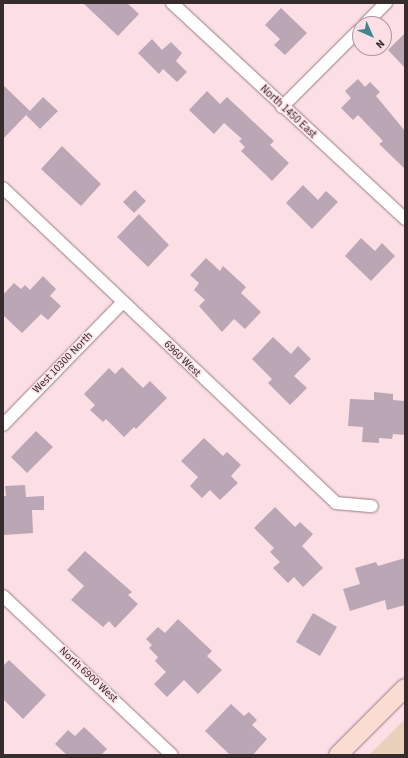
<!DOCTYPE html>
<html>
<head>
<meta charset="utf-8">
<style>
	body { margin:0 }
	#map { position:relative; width:408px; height:758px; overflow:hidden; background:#fcdfe4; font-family:"Source Sans 3",sans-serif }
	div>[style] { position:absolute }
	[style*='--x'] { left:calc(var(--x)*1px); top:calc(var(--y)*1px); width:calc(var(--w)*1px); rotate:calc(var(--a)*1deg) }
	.green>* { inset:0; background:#e8d2bb }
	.building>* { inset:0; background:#bba6b6 }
	.roads { filter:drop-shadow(0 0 1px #977d82) drop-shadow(0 0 1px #977d82) }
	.street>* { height:12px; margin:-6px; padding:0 6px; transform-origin:6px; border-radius:6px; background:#fff }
	.secondary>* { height:18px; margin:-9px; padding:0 9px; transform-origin:9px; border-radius:9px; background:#fbdcd3 }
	span { translate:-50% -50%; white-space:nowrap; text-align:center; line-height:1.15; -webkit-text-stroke:3px #fcdfe4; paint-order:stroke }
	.street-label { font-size:11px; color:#362b2d }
	.frame { position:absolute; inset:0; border:4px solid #362b2d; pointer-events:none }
	.north { position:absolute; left:352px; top:16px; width:40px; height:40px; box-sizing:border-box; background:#fcdfe4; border:1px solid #ad979b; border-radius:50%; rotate:135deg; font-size:11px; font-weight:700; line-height:16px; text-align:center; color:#362b2d }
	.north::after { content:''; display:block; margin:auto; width:14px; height:18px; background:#408690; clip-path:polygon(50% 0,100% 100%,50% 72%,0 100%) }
</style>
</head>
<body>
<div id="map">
	<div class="green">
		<div style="clip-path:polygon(405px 719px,405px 755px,369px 755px)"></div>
	</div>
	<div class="building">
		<div style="clip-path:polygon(83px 3px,127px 3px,139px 14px,118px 36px)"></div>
		<div style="clip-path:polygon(281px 8px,307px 33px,285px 55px,274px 45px,280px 39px,265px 25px)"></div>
		<div style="clip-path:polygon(405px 33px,405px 68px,388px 50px)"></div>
		<div style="clip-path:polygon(152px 39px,162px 50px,171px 42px,182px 53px,176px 61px,187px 72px,177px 82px,163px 69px,159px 74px,138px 53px)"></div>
		<div style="clip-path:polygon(358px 79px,365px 87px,370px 82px,380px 92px,376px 96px,405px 131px,405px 169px,379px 144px,383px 141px,358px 115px,353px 120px,341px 108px,351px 98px,345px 91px)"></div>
		<div style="clip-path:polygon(3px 85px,30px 111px,3px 139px)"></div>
		<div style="clip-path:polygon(207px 91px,220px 104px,227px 97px,274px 141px,270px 145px,289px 163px,272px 181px,241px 151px,245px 147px,239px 141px,242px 139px,224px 123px,214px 134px,189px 110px)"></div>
		<div style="clip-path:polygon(43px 97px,58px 111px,40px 129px,26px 115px)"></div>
		<div style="clip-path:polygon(62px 146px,101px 184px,81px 206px,41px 169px)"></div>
		<div style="clip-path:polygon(303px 185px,318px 200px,326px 191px,338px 202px,312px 229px,286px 203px)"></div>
		<div style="clip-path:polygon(135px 190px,146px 201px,134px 213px,123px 202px)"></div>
		<div style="clip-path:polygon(139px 214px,169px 245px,148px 267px,117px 237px)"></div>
		<div style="clip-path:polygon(361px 238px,375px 251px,382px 243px,395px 256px,371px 281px,345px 256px)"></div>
		<div style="clip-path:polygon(206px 258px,220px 271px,223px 266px,246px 287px,241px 293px,261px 312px,245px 329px,234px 319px,222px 332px,199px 306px,205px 300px,194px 290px,199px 283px,190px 275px)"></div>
		<div style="clip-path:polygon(43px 276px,56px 289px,50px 296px,61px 306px,48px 320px,41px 314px,22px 333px,3px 315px,3px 295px,14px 283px,21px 289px,25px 285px,30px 290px)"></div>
		<div style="clip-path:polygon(273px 337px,291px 354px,298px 346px,311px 359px,294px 376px,307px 388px,290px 405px,268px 383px,272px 379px,252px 359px)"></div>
		<div style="clip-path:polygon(122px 367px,143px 388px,150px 381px,167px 398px,136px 429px,134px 427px,124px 437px,106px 419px,103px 422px,90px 410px,95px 405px,84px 394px,109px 368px,115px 374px)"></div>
		<div style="clip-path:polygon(374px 392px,393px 394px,393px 400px,405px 401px,405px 435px,393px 434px,392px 439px,379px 438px,379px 443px,362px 442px,363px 427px,348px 426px,350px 399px,374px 400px)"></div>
		<div style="clip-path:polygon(36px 431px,53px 447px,27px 473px,11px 457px)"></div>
		<div style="clip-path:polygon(204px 438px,223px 456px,227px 452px,241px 465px,231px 476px,238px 483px,220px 500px,210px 490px,202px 498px,190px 486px,198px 477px,181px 461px)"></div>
		<div style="clip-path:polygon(25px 485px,26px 497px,44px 496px,44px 510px,32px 510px,33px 533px,4px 535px,3px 496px,6px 496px,5px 486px)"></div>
		<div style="clip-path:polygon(275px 507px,295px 527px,300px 522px,313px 534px,302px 546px,323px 568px,303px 587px,294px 577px,288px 583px,273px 568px,280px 562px,270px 552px,274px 548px,254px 528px)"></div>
		<div style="clip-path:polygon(85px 551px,132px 592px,128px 595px,138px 604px,115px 628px,109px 621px,103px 627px,71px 600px,84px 586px,67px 570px)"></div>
		<div style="clip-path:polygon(405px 558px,405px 605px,387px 610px,385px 600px,350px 611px,343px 589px,360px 584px,355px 568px,376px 562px,378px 566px)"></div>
		<div style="clip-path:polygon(313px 613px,337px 627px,320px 656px,296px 642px)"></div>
		<div style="clip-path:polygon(178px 619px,212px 651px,207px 656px,222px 670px,198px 694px,184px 680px,167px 697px,154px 684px,166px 672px,155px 661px,158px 657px,149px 648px,152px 645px,146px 639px,158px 627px,165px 633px)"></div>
		<div style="clip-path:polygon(9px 660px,46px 695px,23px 719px,3px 699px,3px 666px)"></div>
		<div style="clip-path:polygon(231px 704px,244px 716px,249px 712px,257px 720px,252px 725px,267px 739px,253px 755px,230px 755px,205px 731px)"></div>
		<div style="clip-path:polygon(84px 727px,107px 749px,101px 755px,67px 755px,55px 744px,68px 730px,75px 736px)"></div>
	</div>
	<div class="roads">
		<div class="street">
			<div style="--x:172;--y:3;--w:318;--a:42.8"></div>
			<div style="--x:365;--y:24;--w:30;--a:-45"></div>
			<div style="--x:282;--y:107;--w:110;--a:-45"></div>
			<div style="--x:3;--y:188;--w:458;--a:43.4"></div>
			<div style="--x:336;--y:503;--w:36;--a:5"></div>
			<div style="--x:3;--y:425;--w:172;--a:-45.7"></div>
			<div style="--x:3;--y:596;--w:232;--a:43.3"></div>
		</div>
		<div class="secondary">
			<div style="--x:338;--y:755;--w:95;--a:-45"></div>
		</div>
	</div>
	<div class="street-label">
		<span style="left:288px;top:112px;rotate:43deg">North 1450 East</span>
		<span style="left:182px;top:359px;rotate:44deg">6960 West</span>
		<span style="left:63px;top:363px;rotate:-46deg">West 10300 North</span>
		<span style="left:88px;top:675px;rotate:43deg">North 6900 West</span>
	</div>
	<div class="frame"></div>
	<div class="north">N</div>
</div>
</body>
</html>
